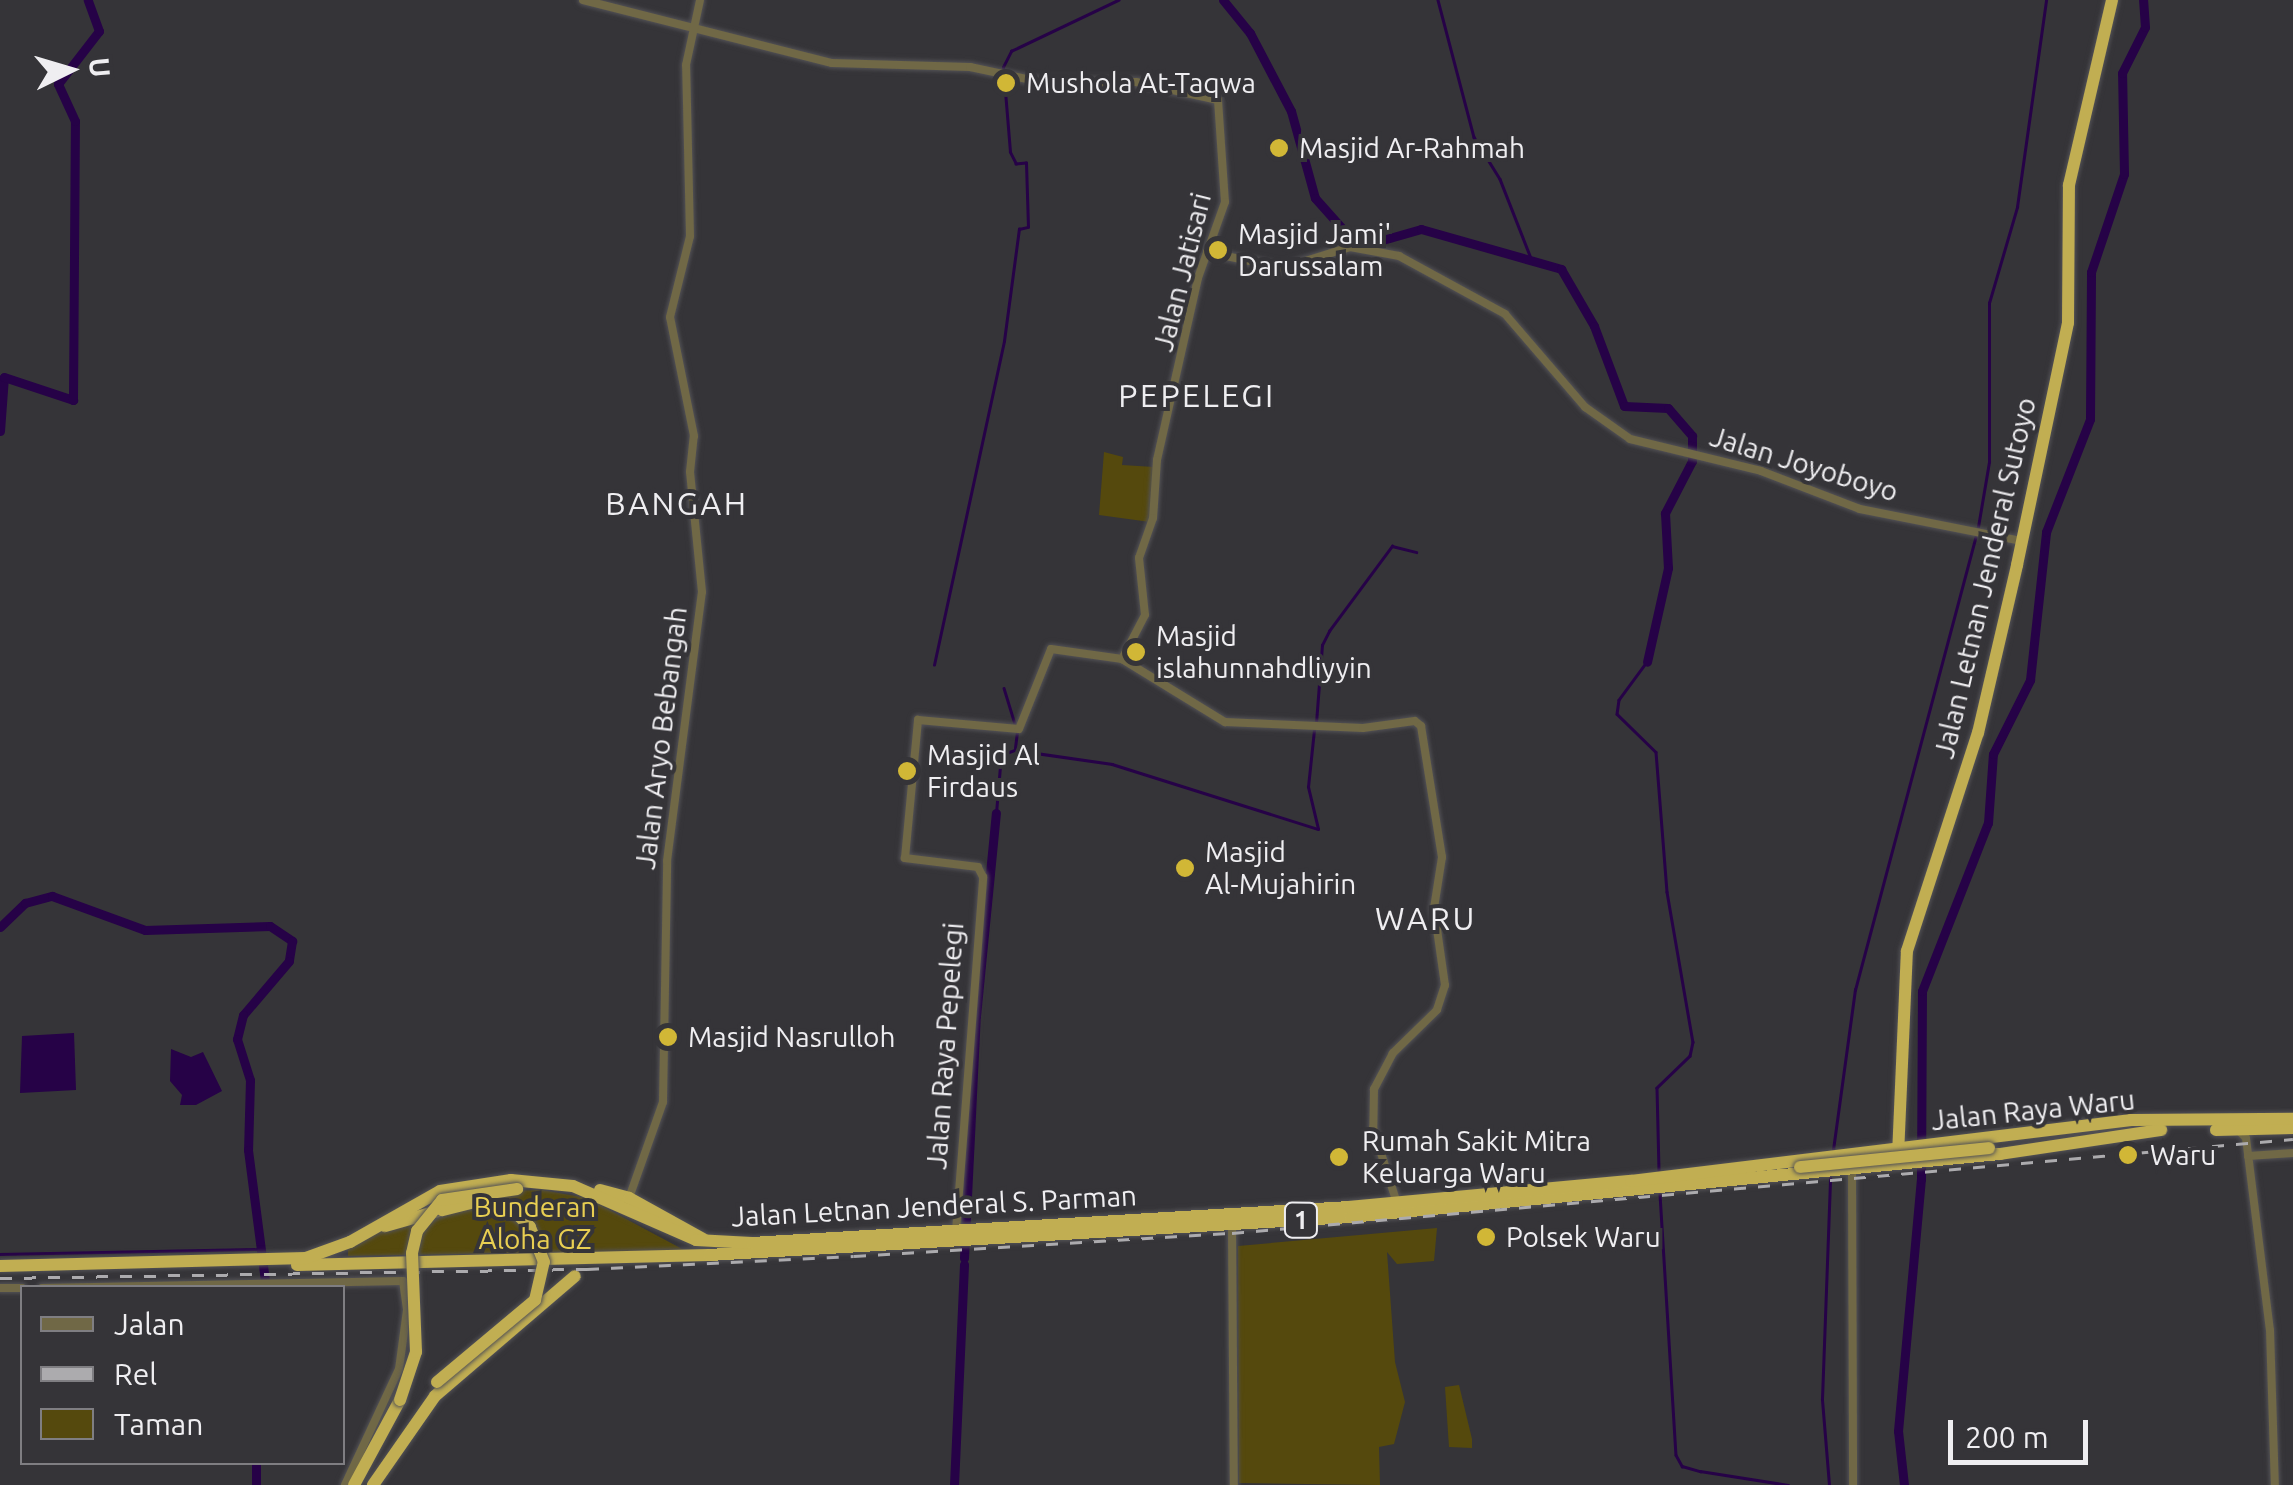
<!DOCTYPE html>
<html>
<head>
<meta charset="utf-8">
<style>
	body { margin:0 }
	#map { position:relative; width:2293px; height:1485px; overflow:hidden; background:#353438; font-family:Ubuntu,sans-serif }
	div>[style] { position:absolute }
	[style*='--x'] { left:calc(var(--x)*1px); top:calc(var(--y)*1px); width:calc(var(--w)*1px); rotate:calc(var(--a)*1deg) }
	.green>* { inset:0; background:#55490d }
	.water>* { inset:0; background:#260247 }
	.stream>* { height:2.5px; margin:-1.25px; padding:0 1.25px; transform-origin:1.25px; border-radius:1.25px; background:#260247 }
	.river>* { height:9px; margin:-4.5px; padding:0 4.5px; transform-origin:4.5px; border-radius:4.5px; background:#260247 }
	.roads { filter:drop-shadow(0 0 2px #535256) drop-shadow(0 0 2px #535256) }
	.minor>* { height:8px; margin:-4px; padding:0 4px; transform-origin:4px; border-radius:4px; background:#706846 }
	.highway>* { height:12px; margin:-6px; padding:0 6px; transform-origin:6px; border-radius:6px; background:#c1ae52 }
	.rail>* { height:2.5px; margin-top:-1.25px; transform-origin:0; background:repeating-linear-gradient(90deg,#acabae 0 12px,transparent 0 24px) }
	.bridges { filter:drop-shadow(0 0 2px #535256) drop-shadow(0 0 2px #535256) }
	.highway-bridge>* { height:12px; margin:-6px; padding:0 6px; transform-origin:6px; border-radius:6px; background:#c1ae52 }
	.dots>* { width:28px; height:28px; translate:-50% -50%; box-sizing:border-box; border:5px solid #353438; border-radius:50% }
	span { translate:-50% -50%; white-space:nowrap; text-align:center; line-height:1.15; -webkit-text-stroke:8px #353438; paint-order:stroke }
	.shield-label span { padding:2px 8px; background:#353438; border:2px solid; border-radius:8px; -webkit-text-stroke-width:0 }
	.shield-label { font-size:25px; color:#efeef1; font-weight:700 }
	.poi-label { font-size:28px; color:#efeef1 }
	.left { translate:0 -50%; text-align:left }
	.street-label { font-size:28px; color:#efeef1 }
	.park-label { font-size:28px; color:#e9cf52 }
	.quarter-label { font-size:32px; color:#efeef1; letter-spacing:2.5px }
	.legend { position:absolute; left:20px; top:1285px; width:325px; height:180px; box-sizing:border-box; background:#353438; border:2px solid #7f7e82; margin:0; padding:12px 18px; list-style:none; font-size:30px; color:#efeef1 }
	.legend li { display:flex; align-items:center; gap:20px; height:50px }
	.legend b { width:50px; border:2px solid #7f7e82 }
	.north { position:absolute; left:20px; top:20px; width:100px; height:100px; -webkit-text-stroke:8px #353438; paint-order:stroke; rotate:85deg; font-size:28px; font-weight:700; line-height:40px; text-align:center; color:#efeef1 }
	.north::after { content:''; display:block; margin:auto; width:35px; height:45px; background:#efeef1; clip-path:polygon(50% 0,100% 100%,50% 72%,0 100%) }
	.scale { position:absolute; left:1948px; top:1420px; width:140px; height:45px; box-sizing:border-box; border:5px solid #efeef1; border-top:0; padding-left:12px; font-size:30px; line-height:35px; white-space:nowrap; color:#efeef1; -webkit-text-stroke:8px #353438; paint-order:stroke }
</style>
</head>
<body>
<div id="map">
	<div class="green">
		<div style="clip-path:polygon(1104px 452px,1123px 457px,1122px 465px,1154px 467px,1150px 522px,1099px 515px)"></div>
		<div style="clip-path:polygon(542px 1190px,587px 1198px,684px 1250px,348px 1256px,348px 1248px,384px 1230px,492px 1191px)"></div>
		<div style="clip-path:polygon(1437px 1228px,1434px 1261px,1397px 1264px,1387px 1252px,1395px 1362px,1405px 1402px,1394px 1444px,1379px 1447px,1380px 1485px,1239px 1483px,1238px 1246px)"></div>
		<div style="clip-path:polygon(1459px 1385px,1472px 1439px,1472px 1448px,1449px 1447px,1445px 1387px)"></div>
	</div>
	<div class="water">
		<div style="clip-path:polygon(74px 1033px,76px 1090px,20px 1093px,22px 1036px)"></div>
		<div style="clip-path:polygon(171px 1049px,191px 1057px,203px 1052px,222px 1091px,196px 1105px,180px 1105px,182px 1095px,170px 1081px)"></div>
	</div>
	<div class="stream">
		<div style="--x:1438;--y:0;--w:142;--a:75.3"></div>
		<div style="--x:1474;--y:137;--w:49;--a:58.2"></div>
		<div style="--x:1500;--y:179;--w:85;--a:68.6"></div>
		<div style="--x:0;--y:377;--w:4;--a:0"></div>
		<div style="--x:1978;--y:527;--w:66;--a:-80.4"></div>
		<div style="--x:1989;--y:462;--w:159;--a:-90"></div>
		<div style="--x:1989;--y:303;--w:100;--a:-73.7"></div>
		<div style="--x:2017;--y:207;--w:209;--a:-82"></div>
		<div style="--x:1647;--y:662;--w:47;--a:126.4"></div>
		<div style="--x:1619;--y:700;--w:14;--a:98"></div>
		<div style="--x:1617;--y:714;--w:54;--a:44.3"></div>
		<div style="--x:1656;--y:752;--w:140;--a:85.5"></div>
		<div style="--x:1667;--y:892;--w:152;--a:80.2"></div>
		<div style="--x:1693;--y:1042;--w:14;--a:102"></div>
		<div style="--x:1690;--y:1056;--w:46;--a:135.9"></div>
		<div style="--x:1657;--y:1088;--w:83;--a:88.6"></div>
		<div style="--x:934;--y:665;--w:331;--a:-77.8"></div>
		<div style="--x:1004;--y:341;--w:113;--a:-82.4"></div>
		<div style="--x:1019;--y:229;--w:9;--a:-13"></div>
		<div style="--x:1028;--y:227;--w:64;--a:-91.8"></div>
		<div style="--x:1026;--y:163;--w:10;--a:174"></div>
		<div style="--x:1016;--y:164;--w:13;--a:-117"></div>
		<div style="--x:1010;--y:152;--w:85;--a:-94.7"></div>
		<div style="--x:1003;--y:67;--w:18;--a:-63"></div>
		<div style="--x:1011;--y:51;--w:119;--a:-25.5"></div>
		<div style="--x:1004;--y:688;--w:38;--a:73"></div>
		<div style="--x:1316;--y:723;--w:78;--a:-85.6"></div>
		<div style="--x:1322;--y:645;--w:16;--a:-63"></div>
		<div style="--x:1329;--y:631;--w:106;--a:-53.5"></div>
		<div style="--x:1392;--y:546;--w:25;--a:14"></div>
		<div style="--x:1015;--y:748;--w:16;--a:-83"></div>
		<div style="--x:996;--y:813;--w:58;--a:-85.1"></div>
		<div style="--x:1001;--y:755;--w:15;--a:-20"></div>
		<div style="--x:1015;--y:750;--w:98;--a:8.2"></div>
		<div style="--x:1112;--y:764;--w:216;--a:17.5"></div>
		<div style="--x:1318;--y:829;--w:43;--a:-103.4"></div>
		<div style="--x:1308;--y:787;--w:57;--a:-84"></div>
		<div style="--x:1833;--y:1150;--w:162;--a:-82.2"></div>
		<div style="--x:1855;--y:990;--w:471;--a:-75.1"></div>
		<div style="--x:1660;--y:1194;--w:261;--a:86.5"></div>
		<div style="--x:1676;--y:1455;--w:13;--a:61"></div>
		<div style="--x:1682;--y:1466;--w:19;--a:16"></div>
		<div style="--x:1700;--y:1471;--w:89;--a:9"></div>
		<div style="--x:0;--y:1254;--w:262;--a:-1.1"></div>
		<div style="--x:1829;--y:1485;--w:86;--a:-94.7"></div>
		<div style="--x:1822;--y:1399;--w:221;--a:-87.9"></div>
	</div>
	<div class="river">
		<div style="--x:1223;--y:0;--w:43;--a:50.7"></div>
		<div style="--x:1250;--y:33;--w:88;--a:62.3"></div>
		<div style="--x:1291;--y:111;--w:90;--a:74.6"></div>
		<div style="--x:1315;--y:198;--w:50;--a:48.3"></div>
		<div style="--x:1348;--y:235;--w:25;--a:18"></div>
		<div style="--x:1372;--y:243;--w:51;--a:-15.9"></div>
		<div style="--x:1421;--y:229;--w:146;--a:15.9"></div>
		<div style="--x:1561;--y:269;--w:66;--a:59.9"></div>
		<div style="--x:1594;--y:326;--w:85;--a:69.4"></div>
		<div style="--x:1624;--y:406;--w:44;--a:2.6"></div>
		<div style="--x:1668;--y:408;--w:37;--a:49"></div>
		<div style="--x:1692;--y:436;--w:25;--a:90"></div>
		<div style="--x:1692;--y:461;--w:59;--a:117.4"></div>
		<div style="--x:1665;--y:513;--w:55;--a:86.9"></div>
		<div style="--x:1668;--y:568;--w:96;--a:102.6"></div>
		<div style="--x:0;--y:431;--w:54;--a:-85.8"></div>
		<div style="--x:4;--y:377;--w:73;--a:18.4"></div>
		<div style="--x:73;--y:400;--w:279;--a:-89.6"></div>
		<div style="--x:75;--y:121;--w:41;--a:-114.7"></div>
		<div style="--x:58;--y:84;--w:67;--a:-52.3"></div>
		<div style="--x:99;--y:31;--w:33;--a:-110"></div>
		<div style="--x:0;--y:927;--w:35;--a:-44"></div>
		<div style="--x:25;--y:903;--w:28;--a:-15"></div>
		<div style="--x:52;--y:896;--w:99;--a:20.1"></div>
		<div style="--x:145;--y:930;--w:125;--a:-1.8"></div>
		<div style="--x:270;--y:926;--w:27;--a:34"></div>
		<div style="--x:292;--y:941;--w:20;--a:99"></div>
		<div style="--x:289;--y:961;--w:71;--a:130.4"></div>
		<div style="--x:243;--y:1015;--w:25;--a:104"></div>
		<div style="--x:237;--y:1039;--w:43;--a:72.4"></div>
		<div style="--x:250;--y:1080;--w:70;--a:91.6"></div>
		<div style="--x:248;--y:1150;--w:139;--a:82.6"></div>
		<div style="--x:964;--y:1258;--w:242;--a:-87.2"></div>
		<div style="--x:976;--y:1016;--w:204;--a:-84.4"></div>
		<div style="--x:256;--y:1462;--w:23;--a:90"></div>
		<div style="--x:954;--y:1485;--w:221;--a:-87.4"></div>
		<div style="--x:1904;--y:1485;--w:54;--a:-96.3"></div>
		<div style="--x:1898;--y:1431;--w:253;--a:-84.8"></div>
		<div style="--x:1921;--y:1179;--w:188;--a:-89.7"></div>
		<div style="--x:1922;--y:991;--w:180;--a:-68.6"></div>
		<div style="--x:1988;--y:823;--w:69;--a:-85.9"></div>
		<div style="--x:1993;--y:754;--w:83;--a:-63.4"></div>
		<div style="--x:2030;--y:680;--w:149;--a:-83.8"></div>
		<div style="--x:2046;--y:532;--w:121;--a:-68.7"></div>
		<div style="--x:2090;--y:419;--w:147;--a:-89.6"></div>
		<div style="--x:2091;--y:272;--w:103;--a:-71.4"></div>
		<div style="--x:2124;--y:174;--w:101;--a:-91.1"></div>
		<div style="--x:2122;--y:73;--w:51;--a:-63.4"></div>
		<div style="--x:2145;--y:27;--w:27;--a:-94"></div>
	</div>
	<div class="roads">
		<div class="minor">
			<div style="--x:583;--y:0;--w:257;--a:14.2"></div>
			<div style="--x:832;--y:63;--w:138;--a:1.7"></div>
			<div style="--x:970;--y:67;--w:73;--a:11.9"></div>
			<div style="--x:1041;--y:82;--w:95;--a:0"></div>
			<div style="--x:1136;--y:82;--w:84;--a:12.4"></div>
			<div style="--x:1218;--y:100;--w:102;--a:86.1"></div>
			<div style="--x:1225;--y:202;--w:81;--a:109.6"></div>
			<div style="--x:1198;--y:278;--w:187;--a:102.7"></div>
			<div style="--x:1157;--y:460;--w:58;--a:93.9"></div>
			<div style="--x:1153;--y:518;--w:42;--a:109.3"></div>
			<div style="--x:1139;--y:558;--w:57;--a:84"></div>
			<div style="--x:1145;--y:615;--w:50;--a:117.6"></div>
			<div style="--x:1207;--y:252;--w:78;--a:11.9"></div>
			<div style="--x:1283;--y:268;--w:70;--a:-17.4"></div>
			<div style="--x:1350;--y:247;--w:50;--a:10.4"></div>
			<div style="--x:1399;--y:256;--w:121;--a:28.7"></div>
			<div style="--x:1505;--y:314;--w:123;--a:49.3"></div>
			<div style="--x:1585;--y:407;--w:55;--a:35.4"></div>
			<div style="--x:1630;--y:439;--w:135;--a:13.7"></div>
			<div style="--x:1761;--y:471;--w:106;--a:21"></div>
			<div style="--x:1860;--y:509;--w:165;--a:11.2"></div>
			<div style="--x:2238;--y:1130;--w:11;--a:45"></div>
			<div style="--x:2246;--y:1138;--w:193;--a:82.9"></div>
			<div style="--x:2270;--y:1330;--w:155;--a:88.2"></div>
			<div style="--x:2248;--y:1156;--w:45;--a:-3.8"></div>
			<div style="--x:1852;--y:1168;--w:317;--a:89.8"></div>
			<div style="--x:629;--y:1198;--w:102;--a:-70.5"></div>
			<div style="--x:663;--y:1102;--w:241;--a:-89"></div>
			<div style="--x:667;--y:861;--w:271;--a:-82.6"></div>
			<div style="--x:702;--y:592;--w:121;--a:-95.7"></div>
			<div style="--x:690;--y:472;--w:36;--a:-84"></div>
			<div style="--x:694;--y:436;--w:121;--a:-101.4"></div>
			<div style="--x:670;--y:317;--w:83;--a:-76.1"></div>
			<div style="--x:690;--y:236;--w:171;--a:-91.3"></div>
			<div style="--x:686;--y:65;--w:66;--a:-77.8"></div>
			<div style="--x:1232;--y:1225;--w:260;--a:89.6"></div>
			<div style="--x:956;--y:1231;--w:355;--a:-85.6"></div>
			<div style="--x:983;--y:877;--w:11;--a:-117"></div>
			<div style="--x:978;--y:867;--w:74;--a:-173"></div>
			<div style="--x:905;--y:858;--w:139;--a:-84.6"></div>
			<div style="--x:918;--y:720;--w:101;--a:5.1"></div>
			<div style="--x:1019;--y:729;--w:86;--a:-68.2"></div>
			<div style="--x:1051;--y:649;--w:72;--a:8"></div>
			<div style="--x:1122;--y:659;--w:121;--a:31.5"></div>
			<div style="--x:1225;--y:722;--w:138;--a:2.5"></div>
			<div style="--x:1363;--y:728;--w:52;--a:-7.7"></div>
			<div style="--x:1415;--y:721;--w:8;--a:40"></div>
			<div style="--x:1421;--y:726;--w:133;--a:80.9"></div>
			<div style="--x:1442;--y:857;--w:52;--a:98.9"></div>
			<div style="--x:1434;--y:908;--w:78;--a:81.9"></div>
			<div style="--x:1445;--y:985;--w:26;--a:108"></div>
			<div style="--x:1437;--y:1010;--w:62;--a:135.7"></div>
			<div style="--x:1393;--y:1053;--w:41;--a:117.8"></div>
			<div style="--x:1374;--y:1089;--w:39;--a:91"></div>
			<div style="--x:1373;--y:1128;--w:79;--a:72.3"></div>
			<div style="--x:0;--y:1288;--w:22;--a:0"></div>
			<div style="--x:42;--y:1288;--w:361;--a:-1.1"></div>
			<div style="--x:403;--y:1281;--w:29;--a:82"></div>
			<div style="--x:407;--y:1310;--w:60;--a:97.7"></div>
			<div style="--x:399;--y:1369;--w:128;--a:115"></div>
		</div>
		<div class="highway">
			<div style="--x:2216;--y:1130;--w:77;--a:-1.5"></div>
			<div style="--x:1898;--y:1155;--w:204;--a:-87.5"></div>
			<div style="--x:1907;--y:951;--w:229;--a:-72"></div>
			<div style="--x:1978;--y:733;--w:172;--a:-76.9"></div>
			<div style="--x:2017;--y:565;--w:247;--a:-78.1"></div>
			<div style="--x:2068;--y:323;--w:138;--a:-89.6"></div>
			<div style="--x:2069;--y:185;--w:190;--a:-76.9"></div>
			<div style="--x:600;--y:1190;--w:30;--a:15"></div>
			<div style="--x:629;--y:1198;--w:85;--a:29"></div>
			<div style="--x:385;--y:1226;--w:55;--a:-15.8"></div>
			<div style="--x:297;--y:1265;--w:412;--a:-1.4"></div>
			<div style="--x:709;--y:1255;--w:642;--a:-3.39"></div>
			<div style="--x:1350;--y:1217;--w:653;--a:-5.54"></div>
			<div style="--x:2000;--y:1154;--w:163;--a:-8.5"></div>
			<div style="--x:0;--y:1266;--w:306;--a:-1.5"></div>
			<div style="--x:306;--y:1258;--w:47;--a:-20"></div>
			<div style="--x:350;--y:1242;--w:103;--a:-29.5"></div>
			<div style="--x:440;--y:1191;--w:72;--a:-8.8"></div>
			<div style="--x:511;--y:1180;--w:62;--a:5.5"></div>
			<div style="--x:573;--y:1186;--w:134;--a:23.7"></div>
			<div style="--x:696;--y:1240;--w:56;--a:3.1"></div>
			<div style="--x:752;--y:1243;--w:598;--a:-3.45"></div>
			<div style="--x:1349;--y:1207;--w:283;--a:-5.3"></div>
			<div style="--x:1631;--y:1181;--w:504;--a:-6.96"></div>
			<div style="--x:2131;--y:1120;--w:162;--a:-0.4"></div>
			<div style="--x:354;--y:1485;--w:97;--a:-61.6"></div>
			<div style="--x:373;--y:1485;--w:108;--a:-55.1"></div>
			<div style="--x:435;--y:1396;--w:184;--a:-40.6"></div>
		</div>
	</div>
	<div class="rail">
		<div style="--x:0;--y:1278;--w:587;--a:-0.88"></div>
		<div style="--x:587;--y:1269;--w:267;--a:-2.8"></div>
		<div style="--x:854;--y:1256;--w:379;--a:-3.5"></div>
		<div style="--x:1232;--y:1233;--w:1065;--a:-5.06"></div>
	</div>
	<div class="bridges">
		<div class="highway-bridge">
			<div style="--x:1800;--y:1167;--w:190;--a:-5.7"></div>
			<div style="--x:437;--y:1382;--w:128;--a:-39.9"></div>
			<div style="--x:535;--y:1300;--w:39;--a:-77"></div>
			<div style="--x:544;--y:1262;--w:38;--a:-112"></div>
			<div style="--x:530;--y:1227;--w:18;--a:-135"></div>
			<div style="--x:517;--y:1214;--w:40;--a:-161.1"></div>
			<div style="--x:479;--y:1201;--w:38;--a:166"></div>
			<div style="--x:400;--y:1400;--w:51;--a:-71.6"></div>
			<div style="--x:416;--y:1352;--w:99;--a:-92.3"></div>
			<div style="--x:412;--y:1253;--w:23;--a:-77"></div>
			<div style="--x:417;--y:1231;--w:40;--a:-51"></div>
			<div style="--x:442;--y:1200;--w:76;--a:-8.3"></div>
		</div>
	</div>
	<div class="dots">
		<div style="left:1006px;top:83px;background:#d1b736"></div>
		<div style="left:1279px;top:148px;background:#d1b736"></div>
		<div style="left:1218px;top:250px;background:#d1b736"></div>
		<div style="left:1136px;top:652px;background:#d1b736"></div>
		<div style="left:907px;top:771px;background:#d1b736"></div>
		<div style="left:1185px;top:868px;background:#d1b736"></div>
		<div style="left:668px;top:1037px;background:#d1b736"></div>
		<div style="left:2128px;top:1155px;background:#d1b736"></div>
		<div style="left:1339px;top:1157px;background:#d1b736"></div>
		<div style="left:1486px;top:1237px;background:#d1b736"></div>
	</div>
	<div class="shield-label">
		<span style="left:1301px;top:1220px">1</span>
	</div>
	<div class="poi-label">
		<span class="left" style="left:1026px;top:83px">Mushola At-Taqwa</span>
		<span class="left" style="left:1299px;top:148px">Masjid Ar-Rahmah</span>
		<span class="left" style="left:1238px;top:250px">Masjid Jami'<br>Darussalam</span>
		<span class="left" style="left:1156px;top:652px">Masjid<br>islahunnahdliyyin</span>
		<span class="left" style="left:927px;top:771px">Masjid Al<br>Firdaus</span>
		<span class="left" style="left:1205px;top:868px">Masjid<br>Al-Mujahirin</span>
		<span class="left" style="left:688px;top:1037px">Masjid Nasrulloh</span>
		<span class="left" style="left:1362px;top:1157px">Rumah Sakit Mitra<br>Keluarga Waru</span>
		<span class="left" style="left:2150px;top:1155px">Waru</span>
		<span class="left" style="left:1506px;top:1237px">Polsek Waru</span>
	</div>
	<div class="street-label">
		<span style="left:1182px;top:272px;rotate:-76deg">Jalan Jatisari</span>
		<span style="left:1804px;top:464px;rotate:17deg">Jalan Joyoboyo</span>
		<span style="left:1985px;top:578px;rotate:-77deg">Jalan Letnan Jenderal Sutoyo</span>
		<span style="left:661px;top:738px;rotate:-83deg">Jalan Aryo Bebangah</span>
		<span style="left:945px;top:1046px;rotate:-86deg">Jalan Raya Pepelegi</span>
		<span style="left:2033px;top:1110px;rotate:-6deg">Jalan Raya Waru</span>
		<span style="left:934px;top:1206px;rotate:-3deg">Jalan Letnan Jenderal S. Parman</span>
	</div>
	<div class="park-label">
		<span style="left:535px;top:1223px">Bunderan<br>Aloha GZ</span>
	</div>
	<div class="quarter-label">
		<span style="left:1197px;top:395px">PEPELEGI</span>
		<span style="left:677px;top:503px">BANGAH</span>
		<span style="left:1426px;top:918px">WARU</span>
	</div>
	<ul class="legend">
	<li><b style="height:12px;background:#706846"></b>Jalan</li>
	<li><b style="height:12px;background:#acabae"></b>Rel</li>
	<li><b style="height:28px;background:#55490d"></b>Taman</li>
	</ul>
	<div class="north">U</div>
	<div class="scale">200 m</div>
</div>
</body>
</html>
